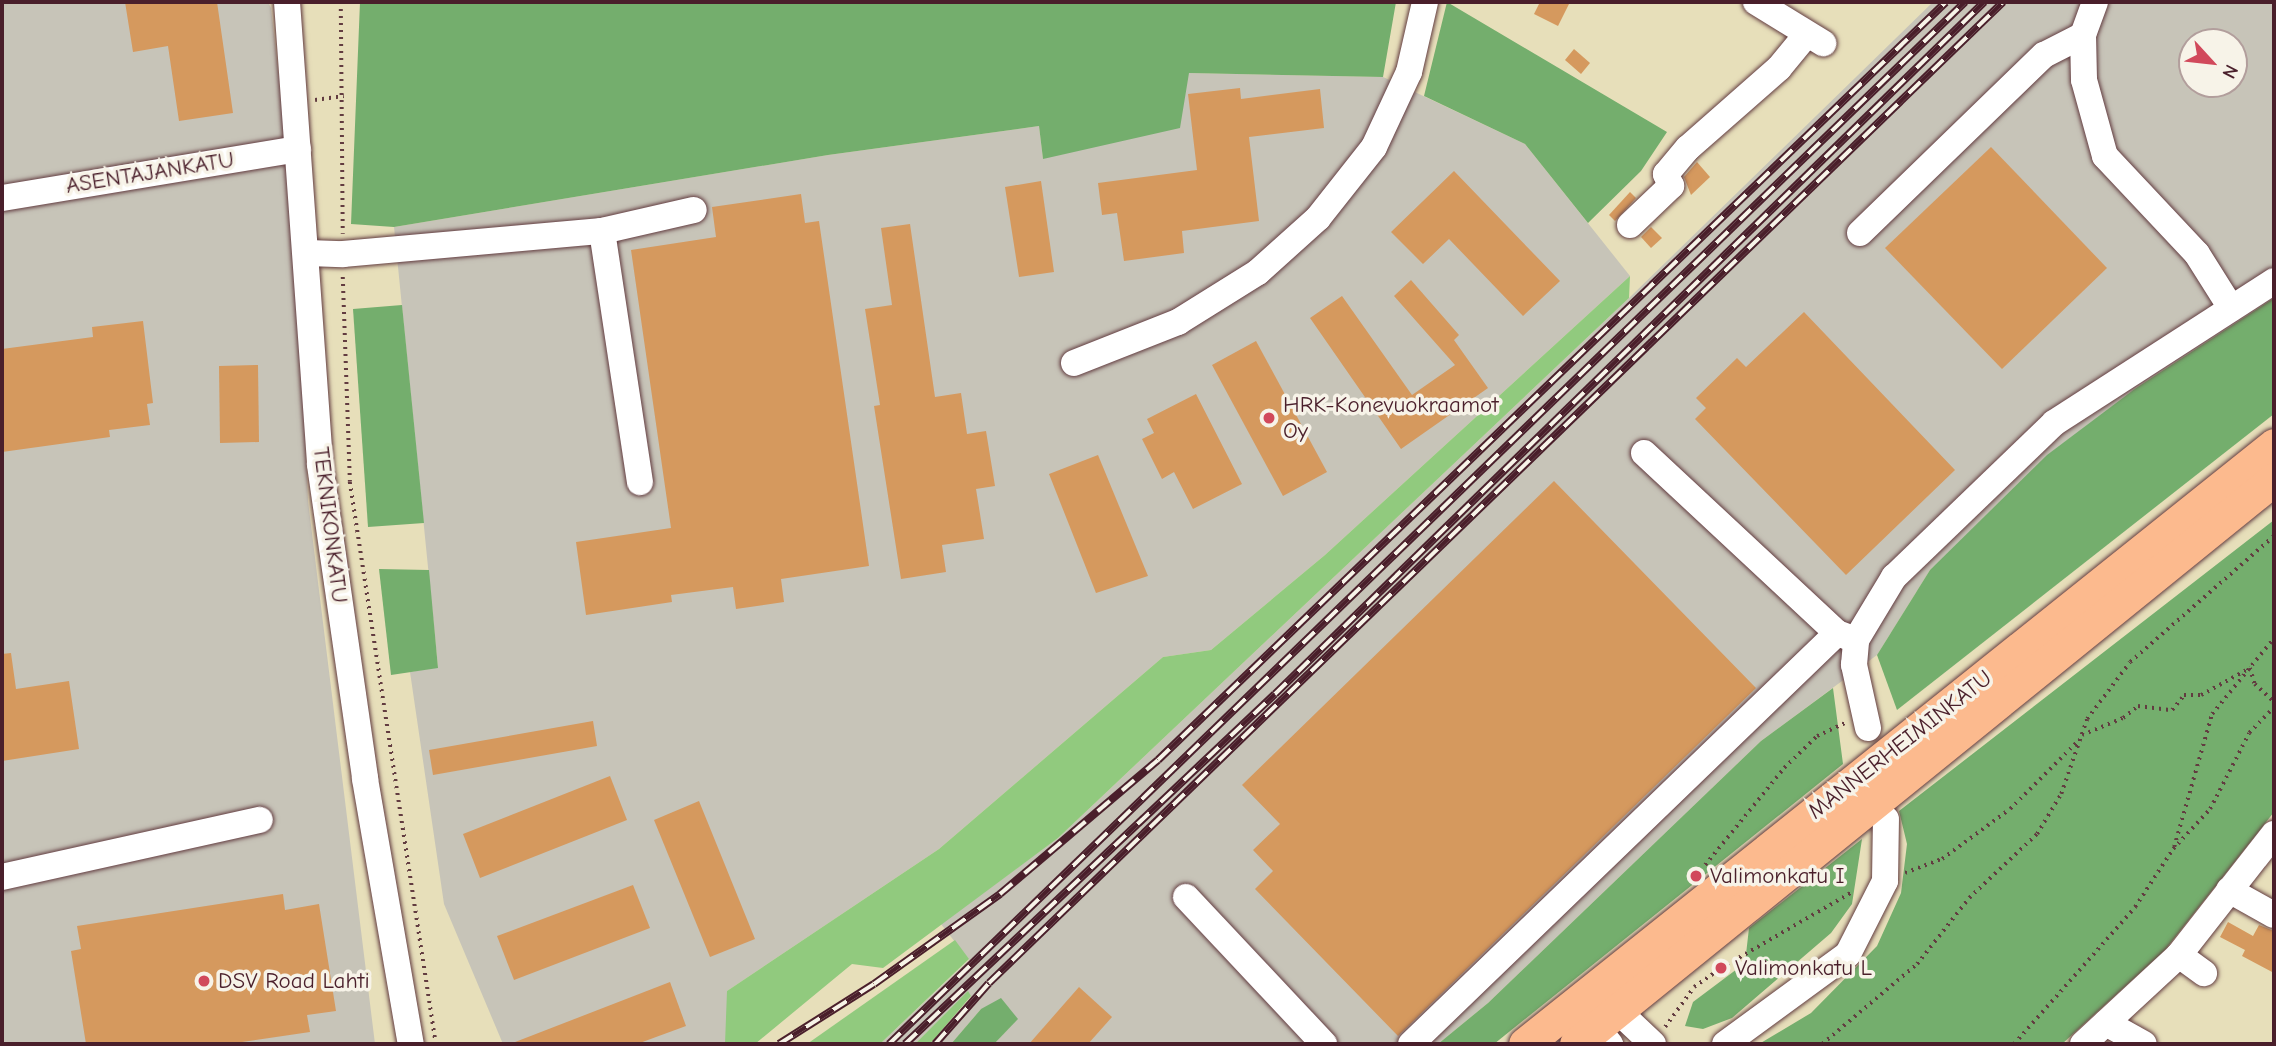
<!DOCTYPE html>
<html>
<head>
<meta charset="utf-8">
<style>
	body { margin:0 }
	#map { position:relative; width:2276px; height:1046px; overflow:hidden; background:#e7dfba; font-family:"Comic Neue",sans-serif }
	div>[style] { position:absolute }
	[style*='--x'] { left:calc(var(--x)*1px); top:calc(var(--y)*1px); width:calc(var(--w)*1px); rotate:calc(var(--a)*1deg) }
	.industrial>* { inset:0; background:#c7c4b8 }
	.green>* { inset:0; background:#91ca7e }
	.forest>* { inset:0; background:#74ae6d }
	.building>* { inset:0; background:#d5995e }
	.path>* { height:3.5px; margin-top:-1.75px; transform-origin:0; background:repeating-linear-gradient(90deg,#623c40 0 2px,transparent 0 7px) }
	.roads { filter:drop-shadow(0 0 2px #623c40) drop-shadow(0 0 2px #623c40) }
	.minor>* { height:26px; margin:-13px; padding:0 13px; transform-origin:13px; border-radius:13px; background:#fff }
	.major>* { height:33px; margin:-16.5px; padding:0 16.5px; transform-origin:16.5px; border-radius:16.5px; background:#fcba8e }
	.rail>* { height:8px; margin-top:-4px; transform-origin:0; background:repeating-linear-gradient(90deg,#f7f3e8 0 16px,#4a1f2b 0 32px); box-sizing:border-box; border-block:2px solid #4a1f2b }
	.dots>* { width:19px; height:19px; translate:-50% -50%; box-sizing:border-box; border:4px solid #f7f3e8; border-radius:50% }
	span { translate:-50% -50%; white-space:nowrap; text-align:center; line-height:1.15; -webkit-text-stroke:7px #f7f3e8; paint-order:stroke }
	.street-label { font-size:23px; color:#4a1f2b }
	.poi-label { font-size:23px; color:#4a1f2b }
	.left { translate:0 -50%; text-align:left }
	.frame { position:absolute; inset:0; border:4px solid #4a1f2b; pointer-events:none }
	.north { position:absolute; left:2178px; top:28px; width:70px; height:70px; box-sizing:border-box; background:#f7f3e8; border:2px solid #b29e9c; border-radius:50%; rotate:117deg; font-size:19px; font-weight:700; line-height:28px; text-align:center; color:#4a1f2b }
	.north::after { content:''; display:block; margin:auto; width:24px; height:32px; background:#d1495b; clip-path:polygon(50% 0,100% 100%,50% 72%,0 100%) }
</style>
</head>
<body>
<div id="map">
	<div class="industrial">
		<div style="clip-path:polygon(2px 2px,268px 2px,271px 8px,296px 233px,308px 501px,375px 1044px,2px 1044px)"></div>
		<div style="clip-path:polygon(evenodd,1933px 2px,2274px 2px,2274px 298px,2136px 388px,1930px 570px,1877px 655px,1761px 741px,1488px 1003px,1438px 1044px,994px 1044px,1017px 1019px,981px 1009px,951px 1044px,930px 1044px,971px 997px,968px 992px,915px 1044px,880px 1044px,969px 960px,941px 924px,1058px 838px,1629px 298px,1933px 2px,2192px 42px,2234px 42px,2234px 84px,2192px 84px,2192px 42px)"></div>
		<div style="clip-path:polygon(1189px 73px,1383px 77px,1525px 144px,1630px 276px,1325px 555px,1211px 650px,1163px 657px,939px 849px,727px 991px,727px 1044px,503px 1044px,444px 904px,410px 672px,438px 667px,394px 227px,828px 155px,1039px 126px,1043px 159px)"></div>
	</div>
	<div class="green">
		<div style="clip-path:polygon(1630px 276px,1629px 298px,1058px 838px,883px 968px,852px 964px,755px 1044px,725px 1044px,727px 991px,939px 849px,1163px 657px,1211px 650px,1325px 555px)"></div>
		<div style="clip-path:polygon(955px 940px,969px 959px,880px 1044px,807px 1044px)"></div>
		<div style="clip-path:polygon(968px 991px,971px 996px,930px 1044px,915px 1044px)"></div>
	</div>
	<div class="forest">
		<div style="clip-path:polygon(360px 2px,1396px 2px,1383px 77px,1189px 73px,1180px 128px,1043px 159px,1039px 126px,828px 155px,394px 227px,351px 224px)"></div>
		<div style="clip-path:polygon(1447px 2px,1667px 132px,1641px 171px,1588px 223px,1525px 144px,1424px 96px)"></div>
		<div style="clip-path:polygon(2274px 298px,2274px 414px,1897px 710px,1877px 655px,1930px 570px,2047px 455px,2136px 388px)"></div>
		<div style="clip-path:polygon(402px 305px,424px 523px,368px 527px,353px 309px)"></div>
		<div style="clip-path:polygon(2274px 520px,2274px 812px,2165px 950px,2062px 1044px,1759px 1044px,1811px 1013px,1877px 946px,1901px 893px,1907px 844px,1899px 811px)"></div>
		<div style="clip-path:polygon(379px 569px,429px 570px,438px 668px,391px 675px)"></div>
		<div style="clip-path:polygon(1833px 688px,1843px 764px,1494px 1044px,1438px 1044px,1488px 1003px,1761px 741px)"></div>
		<div style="clip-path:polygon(1862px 839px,1852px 904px,1831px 933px,1732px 1018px,1703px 1029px,1685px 1026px,1693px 1002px,1745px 963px,1749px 928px)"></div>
		<div style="clip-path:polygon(1001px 998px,1018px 1019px,994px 1044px,951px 1044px,981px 1009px)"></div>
	</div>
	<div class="building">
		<div style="clip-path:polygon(125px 2px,217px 2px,233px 113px,179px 121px,168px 46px,133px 52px)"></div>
		<div style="clip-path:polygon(1540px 2px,1570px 2px,1558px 26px,1534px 14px)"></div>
		<div style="clip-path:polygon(1574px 49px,1590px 63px,1581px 74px,1565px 60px)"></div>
		<div style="clip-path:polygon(1240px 88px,1241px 99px,1320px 89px,1324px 128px,1249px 137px,1259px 221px,1182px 231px,1184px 253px,1124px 261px,1117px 213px,1102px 215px,1098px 183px,1197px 170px,1188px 94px)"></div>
		<div style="clip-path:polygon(1991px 147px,2107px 268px,2002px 369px,1885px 248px)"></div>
		<div style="clip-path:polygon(1697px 162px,1710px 177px,1691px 195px,1684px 177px)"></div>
		<div style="clip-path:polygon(1454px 171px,1560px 281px,1523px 316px,1449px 239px,1423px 264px,1391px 232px)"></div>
		<div style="clip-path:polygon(1041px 181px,1054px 272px,1019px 277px,1005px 187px)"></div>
		<div style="clip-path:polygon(1630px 192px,1636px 198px,1615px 221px,1609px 215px)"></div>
		<div style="clip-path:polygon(801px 194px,805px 223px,819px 221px,869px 566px,781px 579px,784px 602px,736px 609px,733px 587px,671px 595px,672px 602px,586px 615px,576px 542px,671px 528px,631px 250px,716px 237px,712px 207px)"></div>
		<div style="clip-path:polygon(910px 224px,935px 397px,961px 393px,967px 434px,986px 431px,995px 486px,976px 489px,984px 539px,942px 545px,946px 572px,901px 579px,874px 406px,880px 405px,865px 309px,892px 305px,881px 228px)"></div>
		<div style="clip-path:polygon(1651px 227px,1662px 238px,1651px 248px,1641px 237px)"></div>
		<div style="clip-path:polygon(1411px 280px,1459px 335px,1454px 340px,1488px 388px,1401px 449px,1310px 318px,1342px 296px,1412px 395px,1455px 365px,1394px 296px)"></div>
		<div style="clip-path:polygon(1804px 312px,1955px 470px,1846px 575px,1695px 419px,1706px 408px,1696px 398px,1737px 358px,1746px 367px)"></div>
		<div style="clip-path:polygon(143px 321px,153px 403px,147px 404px,150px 425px,109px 430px,110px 437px,2px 452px,2px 349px,93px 337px,92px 327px)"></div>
		<div style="clip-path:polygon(1256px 341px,1327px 472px,1283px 496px,1212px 365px)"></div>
		<div style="clip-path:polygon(258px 365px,259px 442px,220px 443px,219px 366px)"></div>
		<div style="clip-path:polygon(1196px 394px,1242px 484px,1193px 509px,1174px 472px,1162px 479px,1142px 439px,1154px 433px,1147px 419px)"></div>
		<div style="clip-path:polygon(1098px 455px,1148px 576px,1096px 593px,1049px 474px)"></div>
		<div style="clip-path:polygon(1554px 481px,1756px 688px,1398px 1036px,1255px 889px,1273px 871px,1253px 850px,1280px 824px,1242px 785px)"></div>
		<div style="clip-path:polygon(11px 653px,16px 689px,69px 681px,79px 749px,2px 761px,2px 654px)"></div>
		<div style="clip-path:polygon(593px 721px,597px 746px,433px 775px,429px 750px)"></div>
		<div style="clip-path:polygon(610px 776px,627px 820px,480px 878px,463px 834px)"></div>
		<div style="clip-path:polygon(699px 801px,755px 939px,710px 957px,654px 820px)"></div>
		<div style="clip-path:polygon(633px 885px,650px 928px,514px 980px,497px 936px)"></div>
		<div style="clip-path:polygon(283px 894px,285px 910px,319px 904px,336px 1011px,307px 1015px,310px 1032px,228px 1044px,86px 1044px,71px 951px,81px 949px,77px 926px)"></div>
		<div style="clip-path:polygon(2228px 922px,2253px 936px,2259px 925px,2274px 931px,2274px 973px,2242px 956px,2245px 950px,2220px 937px)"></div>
		<div style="clip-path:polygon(670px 982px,686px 1026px,637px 1044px,510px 1044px)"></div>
		<div style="clip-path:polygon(1079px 987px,1112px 1017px,1088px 1044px,1029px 1044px)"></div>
	</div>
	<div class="path">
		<div style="--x:341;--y:2;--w:232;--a:89.5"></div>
		<div style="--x:315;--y:100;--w:29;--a:-8"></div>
		<div style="--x:343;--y:277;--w:205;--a:88"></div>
		<div style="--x:350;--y:482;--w:569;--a:81.3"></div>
		<div style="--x:2082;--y:735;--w:44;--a:-22.5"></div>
		<div style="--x:2123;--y:718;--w:19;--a:-39"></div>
		<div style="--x:2138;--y:706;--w:34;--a:7"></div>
		<div style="--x:2172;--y:710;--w:19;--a:-51"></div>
		<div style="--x:2184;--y:695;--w:17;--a:0"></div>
		<div style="--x:2201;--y:695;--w:56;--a:-28.9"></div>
		<div style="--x:2250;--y:668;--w:17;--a:73"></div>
		<div style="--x:2255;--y:684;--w:26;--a:43"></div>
		<div style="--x:2174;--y:847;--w:138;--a:-74.1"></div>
		<div style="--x:2212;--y:714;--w:98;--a:-50.8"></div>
		<div style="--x:1705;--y:865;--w:125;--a:-50.8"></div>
		<div style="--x:1784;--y:768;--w:46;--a:-44.1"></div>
		<div style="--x:1817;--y:736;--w:31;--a:-25"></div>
		<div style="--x:1905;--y:873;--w:40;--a:-21"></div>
		<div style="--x:1942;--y:859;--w:84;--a:-36.3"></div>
		<div style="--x:2010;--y:809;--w:93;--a:-45"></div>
		<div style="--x:1665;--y:1027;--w:49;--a:-54.1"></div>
		<div style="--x:1694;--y:987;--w:33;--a:-35"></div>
		<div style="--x:1721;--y:968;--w:151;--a:-30.1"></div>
		<div style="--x:1822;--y:1044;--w:124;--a:-40.1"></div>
		<div style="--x:1917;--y:964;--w:84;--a:-51.8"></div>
		<div style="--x:1969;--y:898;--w:93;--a:-43.3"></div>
		<div style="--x:2037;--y:834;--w:47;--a:-59"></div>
		<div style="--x:2061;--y:794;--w:79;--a:-70.9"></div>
		<div style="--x:2087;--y:719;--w:71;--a:-53"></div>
		<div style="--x:2130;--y:662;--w:191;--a:-41.2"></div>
		<div style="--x:2014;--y:1044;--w:183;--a:-48.5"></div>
		<div style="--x:2135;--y:907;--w:69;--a:-56.8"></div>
		<div style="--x:2173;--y:849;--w:54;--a:-47.2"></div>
		<div style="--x:2210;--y:809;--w:85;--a:-62.8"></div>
		<div style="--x:2249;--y:733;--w:36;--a:-46"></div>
	</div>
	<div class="roads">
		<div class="minor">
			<div style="--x:287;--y:2;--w:464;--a:85.9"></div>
			<div style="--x:320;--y:465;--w:317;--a:81.8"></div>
			<div style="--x:365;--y:779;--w:269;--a:80.2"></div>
			<div style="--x:1756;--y:2;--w:79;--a:31.5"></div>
			<div style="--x:2095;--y:2;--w:35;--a:110"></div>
			<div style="--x:2083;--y:35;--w:45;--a:88.7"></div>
			<div style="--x:2084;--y:80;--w:79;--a:74.6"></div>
			<div style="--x:2105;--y:156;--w:134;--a:46.8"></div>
			<div style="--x:2197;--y:254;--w:64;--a:57.8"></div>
			<div style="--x:2;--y:198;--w:300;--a:-9.4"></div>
			<div style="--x:1630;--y:225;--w:57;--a:-43.6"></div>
			<div style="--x:1671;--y:186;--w:13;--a:-113"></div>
			<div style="--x:1666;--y:174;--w:34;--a:-50"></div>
			<div style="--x:1688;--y:148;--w:121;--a:-41.3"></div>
			<div style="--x:1779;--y:68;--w:44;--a:-50.5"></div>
			<div style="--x:602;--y:231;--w:254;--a:81.4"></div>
			<div style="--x:1860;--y:233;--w:256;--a:-44.1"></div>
			<div style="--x:2044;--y:55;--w:44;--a:-27.1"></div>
			<div style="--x:308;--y:253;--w:35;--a:2"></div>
			<div style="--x:343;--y:254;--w:260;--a:-5.1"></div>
			<div style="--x:602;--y:231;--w:94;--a:-12.9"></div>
			<div style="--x:1074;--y:363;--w:112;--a:-21.5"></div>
			<div style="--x:1178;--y:322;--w:94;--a:-32"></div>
			<div style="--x:1258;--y:272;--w:81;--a:-42"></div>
			<div style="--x:1318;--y:218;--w:90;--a:-51.7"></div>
			<div style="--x:1374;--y:147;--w:83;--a:-65"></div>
			<div style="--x:1409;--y:72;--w:72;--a:-77.1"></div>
			<div style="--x:1644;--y:453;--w:264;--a:43"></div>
			<div style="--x:1837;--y:633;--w:15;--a:20"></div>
			<div style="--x:1868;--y:728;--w:65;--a:-102.5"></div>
			<div style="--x:1854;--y:665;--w:25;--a:-85"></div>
			<div style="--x:1856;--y:640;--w:74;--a:-58.9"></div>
			<div style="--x:1894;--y:577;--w:222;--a:-43.9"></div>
			<div style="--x:2054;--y:423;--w:262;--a:-32.8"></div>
			<div style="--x:2;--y:877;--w:264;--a:-12.5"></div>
			<div style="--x:2229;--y:890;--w:51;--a:29.1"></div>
			<div style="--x:1186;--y:897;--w:202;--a:46.8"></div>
			<div style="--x:2179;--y:955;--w:31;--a:36"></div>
			<div style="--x:1600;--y:1001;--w:21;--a:29"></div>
			<div style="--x:1618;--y:1011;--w:48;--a:43.3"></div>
			<div style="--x:1592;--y:1009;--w:20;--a:75"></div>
			<div style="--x:1597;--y:1028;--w:21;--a:51"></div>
			<div style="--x:2106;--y:1023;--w:43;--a:28.9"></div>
			<div style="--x:1411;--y:1044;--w:592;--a:-43.97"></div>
			<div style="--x:1725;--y:1044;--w:152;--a:-36.2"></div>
			<div style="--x:1848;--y:954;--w:82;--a:-63.1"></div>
			<div style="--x:1885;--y:881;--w:62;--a:-89.1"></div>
			<div style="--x:2083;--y:1044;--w:131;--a:-42.8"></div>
			<div style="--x:2179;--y:955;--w:154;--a:-51.9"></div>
		</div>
		<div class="major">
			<div style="--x:1525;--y:1044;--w:959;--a:-38.65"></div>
			<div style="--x:1576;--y:1044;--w:898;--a:-38.99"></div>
		</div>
	</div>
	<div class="rail">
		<div style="--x:779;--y:1044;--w:112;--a:-32.3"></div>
		<div style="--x:874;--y:984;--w:155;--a:-35.5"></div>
		<div style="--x:1000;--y:894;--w:207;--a:-40.3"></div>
		<div style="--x:1158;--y:760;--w:1093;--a:-43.89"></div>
		<div style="--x:889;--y:1044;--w:1498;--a:-44.08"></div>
		<div style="--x:905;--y:1044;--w:509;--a:-43.41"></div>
		<div style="--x:1275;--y:694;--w:991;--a:-44.3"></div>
		<div style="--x:935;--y:1044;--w:81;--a:-48.5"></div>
		<div style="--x:989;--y:983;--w:1411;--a:-44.05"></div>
	</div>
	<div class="dots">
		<div style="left:1269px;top:418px;background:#d1495b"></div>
		<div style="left:1696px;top:876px;background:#d1495b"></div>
		<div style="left:1721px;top:968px;background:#d1495b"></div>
		<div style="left:204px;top:981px;background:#d1495b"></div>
	</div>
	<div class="street-label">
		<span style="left:150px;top:173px;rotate:-9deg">ASENTAJANKATU</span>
		<span style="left:330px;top:525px;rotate:83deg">TEKNIKONKATU</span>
		<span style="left:1900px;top:745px;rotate:-38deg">MANNERHEIMINKATU</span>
	</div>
	<div class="poi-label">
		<span class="left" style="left:1283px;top:418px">HRK-Konevuokraamot<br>Oy</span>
		<span class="left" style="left:1710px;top:876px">Valimonkatu I</span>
		<span class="left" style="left:1735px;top:968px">Valimonkatu L</span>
		<span class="left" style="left:218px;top:981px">DSV Road Lahti</span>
	</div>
	<div class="frame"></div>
	<div class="north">N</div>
</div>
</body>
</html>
